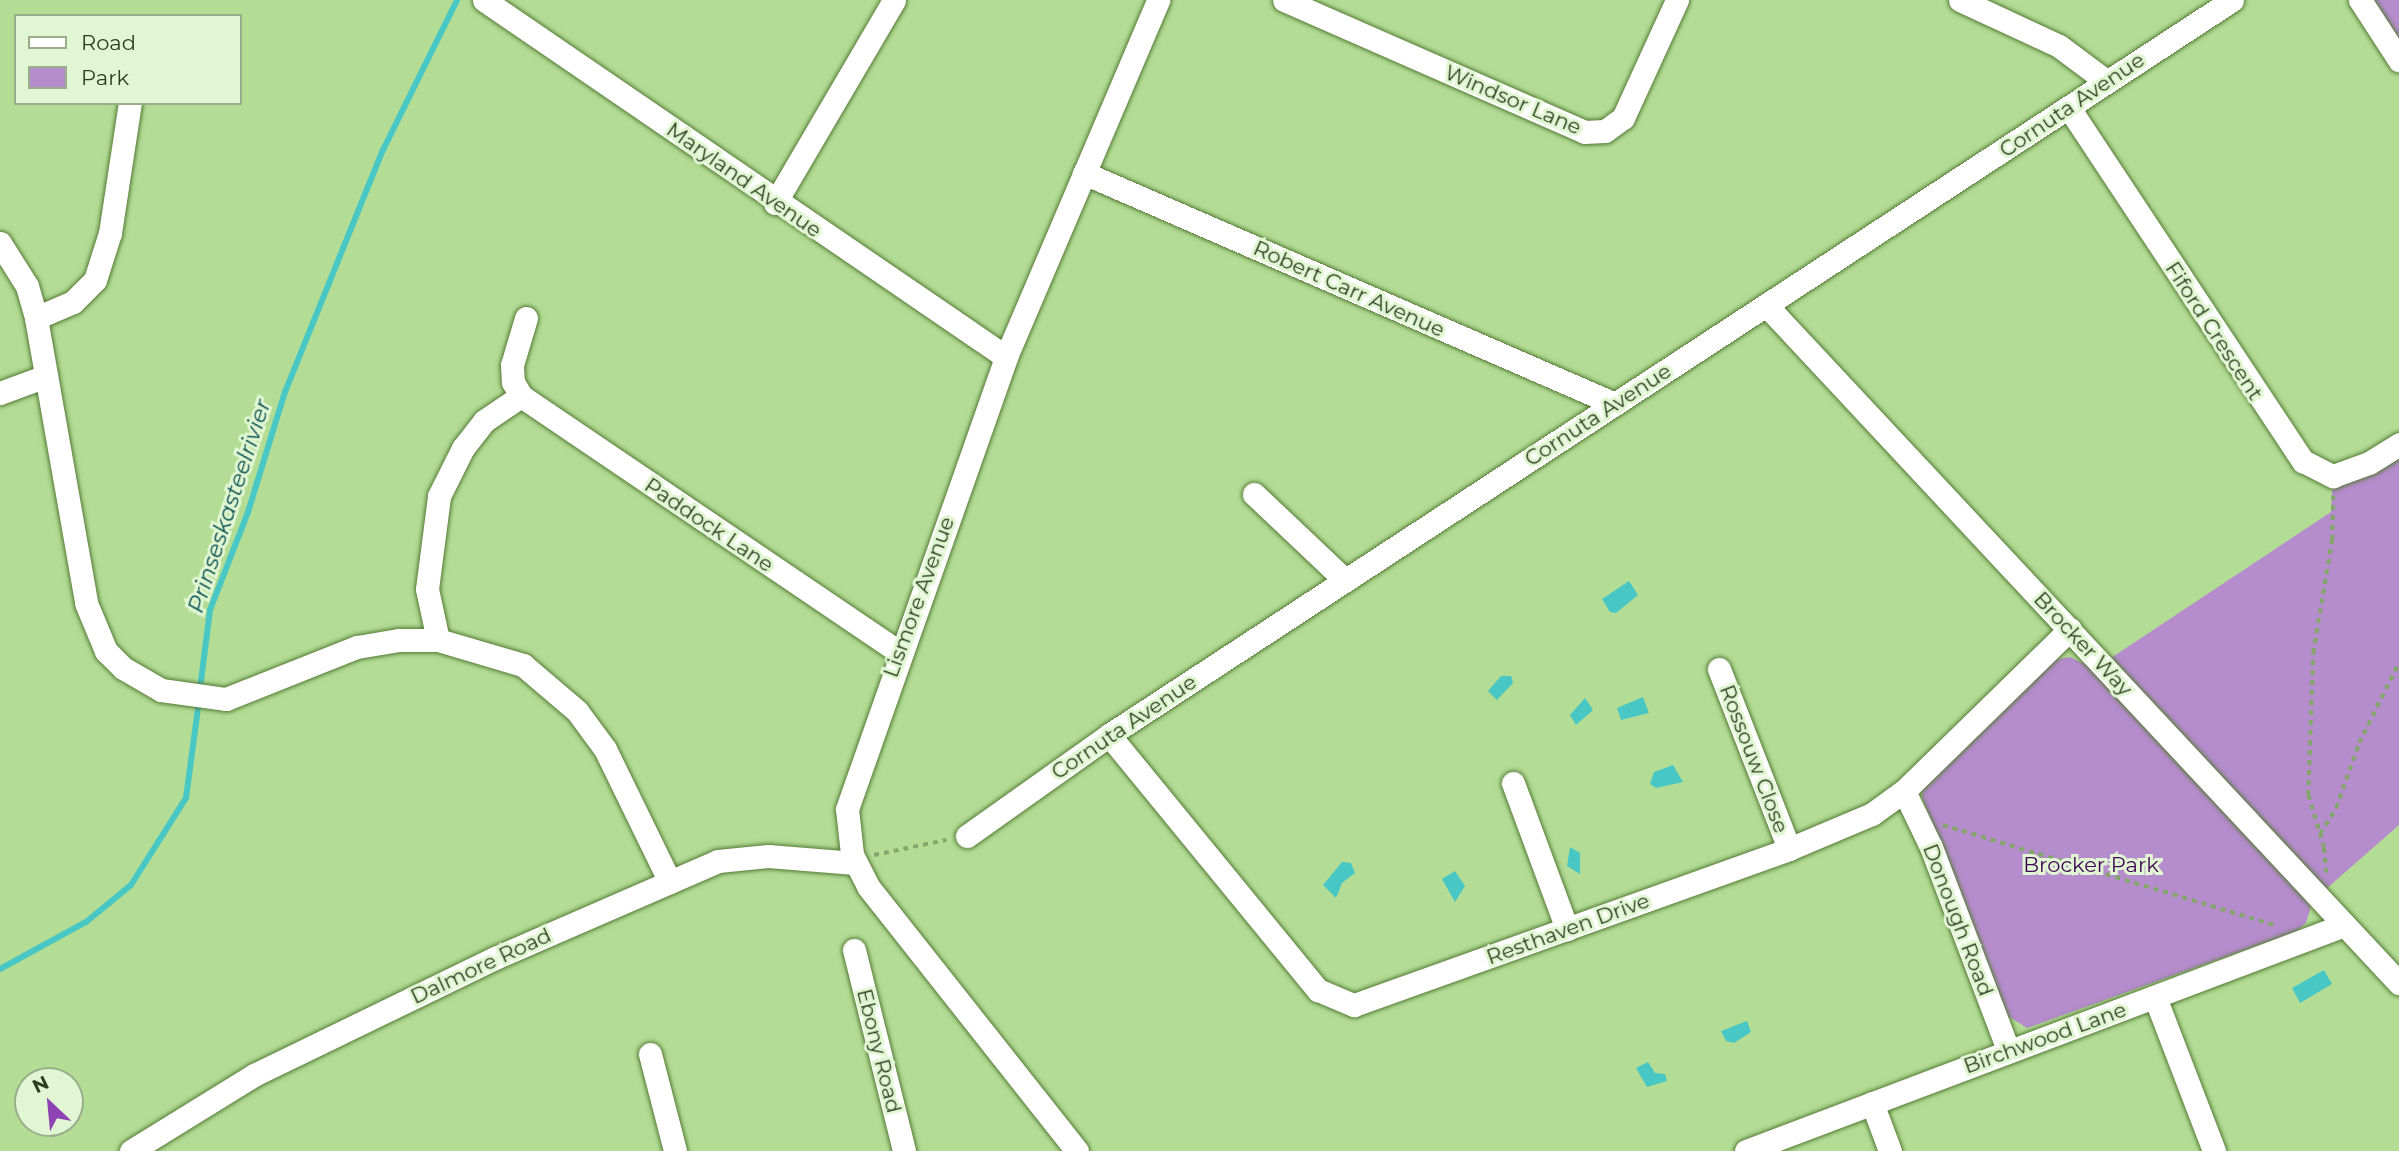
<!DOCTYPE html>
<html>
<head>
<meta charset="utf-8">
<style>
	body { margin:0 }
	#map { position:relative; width:2399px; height:1151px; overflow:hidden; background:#b3dd95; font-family:Montserrat,sans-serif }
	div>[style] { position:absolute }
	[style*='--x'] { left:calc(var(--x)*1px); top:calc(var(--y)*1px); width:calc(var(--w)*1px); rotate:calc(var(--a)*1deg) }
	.green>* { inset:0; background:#b58ccc }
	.water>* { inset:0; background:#49c7c4 }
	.stream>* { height:6px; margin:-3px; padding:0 3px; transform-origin:3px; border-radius:3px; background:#49c7c4 }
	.path>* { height:3.5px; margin-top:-1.75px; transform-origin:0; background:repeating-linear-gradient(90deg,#84a56c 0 5px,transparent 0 10px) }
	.roads { filter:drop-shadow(0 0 2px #557a36) drop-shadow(0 0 2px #557a36) }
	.street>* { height:23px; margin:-11.5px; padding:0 11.5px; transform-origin:11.5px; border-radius:11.5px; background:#fff }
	span { translate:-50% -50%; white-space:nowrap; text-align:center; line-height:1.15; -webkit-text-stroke:6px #e1f6d2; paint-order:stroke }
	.street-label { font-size:21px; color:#2e3f21 }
	.park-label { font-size:21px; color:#400657 }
	.water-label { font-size:23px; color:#0f5756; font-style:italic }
	.legend { position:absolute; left:14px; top:14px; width:228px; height:91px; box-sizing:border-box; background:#e1f6d2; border:2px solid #99ad8b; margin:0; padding:9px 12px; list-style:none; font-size:21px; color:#2e3f21 }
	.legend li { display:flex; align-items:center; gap:14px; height:35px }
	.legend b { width:35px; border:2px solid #99ad8b }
	.north { position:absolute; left:14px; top:1067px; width:70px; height:70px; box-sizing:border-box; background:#e1f6d2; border:2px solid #99ad8b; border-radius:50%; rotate:334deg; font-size:19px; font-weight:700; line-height:28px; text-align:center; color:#2e3f21 }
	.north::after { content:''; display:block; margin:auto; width:24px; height:32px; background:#8f42b4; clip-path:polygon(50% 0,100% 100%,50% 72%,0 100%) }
</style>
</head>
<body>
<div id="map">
	<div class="green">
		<div style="clip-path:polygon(2360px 0,2399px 0,2399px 60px)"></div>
		<div style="clip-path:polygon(2399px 444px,2399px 825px,2318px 896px,2102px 664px,2331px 512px,2333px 476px)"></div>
		<div style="clip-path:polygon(2070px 657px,2089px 666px,2310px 902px,2310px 910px,2306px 923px,2297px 931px,2027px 1028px,2003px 1013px,1922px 797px,1923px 783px,2053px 660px)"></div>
	</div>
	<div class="water">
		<div style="clip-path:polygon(1629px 581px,1638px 595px,1616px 613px,1610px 612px,1602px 599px)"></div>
		<div style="clip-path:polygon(1501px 676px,1511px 676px,1513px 683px,1497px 700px,1488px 691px)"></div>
		<div style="clip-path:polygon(1643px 697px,1649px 713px,1621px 720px,1617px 708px)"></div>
		<div style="clip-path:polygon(1585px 698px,1593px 710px,1576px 725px,1570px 715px)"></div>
		<div style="clip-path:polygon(1673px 765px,1683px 782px,1656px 788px,1650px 784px,1654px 772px)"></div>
		<div style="clip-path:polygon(1570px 847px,1580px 853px,1580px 874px,1567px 866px)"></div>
		<div style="clip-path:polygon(1342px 862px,1351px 863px,1355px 873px,1342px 883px,1336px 898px,1323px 885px)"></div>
		<div style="clip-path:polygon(1455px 871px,1465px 886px,1455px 902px,1442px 879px)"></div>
		<div style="clip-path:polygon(2324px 970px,2332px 984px,2300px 1003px,2292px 988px)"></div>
		<div style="clip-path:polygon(1747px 1021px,1751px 1032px,1734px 1043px,1726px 1041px,1721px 1031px)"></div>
		<div style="clip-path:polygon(1648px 1062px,1655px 1073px,1665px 1074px,1667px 1081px,1647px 1087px,1636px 1068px)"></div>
	</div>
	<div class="stream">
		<div style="--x:200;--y:689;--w:80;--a:-82.8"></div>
		<div style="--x:210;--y:610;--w:105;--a:-68.8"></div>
		<div style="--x:248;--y:512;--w:126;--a:-72.9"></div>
		<div style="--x:285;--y:392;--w:261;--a:-68"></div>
		<div style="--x:383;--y:150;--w:167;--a:-63.7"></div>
		<div style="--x:0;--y:969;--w:98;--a:-28.7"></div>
		<div style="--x:86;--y:922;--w:58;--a:-39.4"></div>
		<div style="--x:131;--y:885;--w:103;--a:-57.7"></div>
		<div style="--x:186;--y:798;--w:99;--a:-82.4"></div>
	</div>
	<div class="path">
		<div style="--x:1943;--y:825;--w:350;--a:16.8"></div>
		<div style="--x:2320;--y:834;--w:31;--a:-58"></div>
		<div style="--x:2336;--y:808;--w:69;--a:-70.5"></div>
		<div style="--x:2359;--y:743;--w:90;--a:-63.7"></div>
		<div style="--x:874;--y:855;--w:74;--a:-11.8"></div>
		<div style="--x:2326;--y:873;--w:25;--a:-95"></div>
		<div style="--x:2324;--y:848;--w:55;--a:-106.8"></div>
		<div style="--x:2308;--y:795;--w:142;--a:-88"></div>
		<div style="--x:2313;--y:653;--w:115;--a:-80.5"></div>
		<div style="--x:2332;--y:540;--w:44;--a:-88.7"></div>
	</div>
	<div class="roads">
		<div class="street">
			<div style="--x:484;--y:0;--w:632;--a:34.37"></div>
			<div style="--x:1284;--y:0;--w:328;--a:23.7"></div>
			<div style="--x:1584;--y:132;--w:21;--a:-3"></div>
			<div style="--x:1605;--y:131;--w:22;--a:-36"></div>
			<div style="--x:1623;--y:118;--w:130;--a:-65.4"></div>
			<div style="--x:1960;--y:0;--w:109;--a:24.9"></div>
			<div style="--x:2059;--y:46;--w:59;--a:36.7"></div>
			<div style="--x:2360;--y:0;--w:72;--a:57"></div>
			<div style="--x:2069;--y:108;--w:424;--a:56.5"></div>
			<div style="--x:2303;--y:461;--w:34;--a:27"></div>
			<div style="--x:2333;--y:476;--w:38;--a:-20"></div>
			<div style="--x:2369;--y:463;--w:36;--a:-32"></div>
			<div style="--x:1084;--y:173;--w:579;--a:23.51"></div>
			<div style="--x:775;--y:203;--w:235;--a:-59.6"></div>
			<div style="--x:0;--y:243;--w:51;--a:57.9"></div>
			<div style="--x:27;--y:286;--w:33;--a:74"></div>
			<div style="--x:36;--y:318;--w:289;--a:80"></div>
			<div style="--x:86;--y:603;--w:52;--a:67.4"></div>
			<div style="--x:106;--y:651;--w:24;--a:45"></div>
			<div style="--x:123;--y:668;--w:44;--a:30.1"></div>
			<div style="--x:161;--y:690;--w:66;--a:7.9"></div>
			<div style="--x:226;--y:699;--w:141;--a:-21.7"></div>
			<div style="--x:357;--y:647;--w:43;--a:-9.5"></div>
			<div style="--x:399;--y:640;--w:39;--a:0"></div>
			<div style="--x:438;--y:640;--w:89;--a:16.4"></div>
			<div style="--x:523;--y:665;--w:71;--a:40.4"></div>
			<div style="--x:577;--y:711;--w:47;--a:53.6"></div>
			<div style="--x:605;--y:749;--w:148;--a:64"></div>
			<div style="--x:1766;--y:305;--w:928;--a:46.97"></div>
			<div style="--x:36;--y:318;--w:40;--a:-23.4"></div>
			<div style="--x:73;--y:302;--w:31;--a:-45"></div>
			<div style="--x:95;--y:280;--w:49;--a:-72.3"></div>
			<div style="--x:110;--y:233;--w:132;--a:-81.3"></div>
			<div style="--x:526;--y:318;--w:49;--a:106.6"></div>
			<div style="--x:512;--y:365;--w:17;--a:87"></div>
			<div style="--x:513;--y:382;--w:16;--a:60"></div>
			<div style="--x:521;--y:396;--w:457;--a:34.1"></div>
			<div style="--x:0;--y:393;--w:49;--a:-20.3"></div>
			<div style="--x:1254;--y:494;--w:125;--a:43.4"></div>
			<div style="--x:438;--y:640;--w:52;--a:-102.2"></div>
			<div style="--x:427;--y:589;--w:94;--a:-82.6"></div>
			<div style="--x:439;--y:496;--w:54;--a:-63.4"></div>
			<div style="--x:463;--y:448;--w:34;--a:-52"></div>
			<div style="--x:484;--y:421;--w:45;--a:-34"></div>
			<div style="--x:1719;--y:669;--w:193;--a:68.7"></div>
			<div style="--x:1109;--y:735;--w:330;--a:50.7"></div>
			<div style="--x:1318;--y:990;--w:39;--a:23"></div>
			<div style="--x:1354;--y:1005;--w:462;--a:-19.7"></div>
			<div style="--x:1789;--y:849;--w:90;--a:-22.9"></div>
			<div style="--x:1872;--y:814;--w:39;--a:-36"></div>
			<div style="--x:1904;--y:791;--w:232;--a:-44.3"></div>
			<div style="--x:1513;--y:783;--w:156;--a:69.7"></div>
			<div style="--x:1904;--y:791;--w:62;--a:64.3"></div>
			<div style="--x:1931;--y:847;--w:217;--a:69.2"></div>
			<div style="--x:967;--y:836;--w:174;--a:-35.4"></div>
			<div style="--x:1109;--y:735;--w:1342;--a:-33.2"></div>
			<div style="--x:854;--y:950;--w:207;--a:76"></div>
			<div style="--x:2155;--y:997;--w:165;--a:69"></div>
			<div style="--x:650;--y:1054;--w:100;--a:75.5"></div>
			<div style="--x:1872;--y:1103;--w:51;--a:69.4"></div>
			<div style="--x:131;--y:1151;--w:145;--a:-31.7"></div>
			<div style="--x:254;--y:1075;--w:268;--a:-25.9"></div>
			<div style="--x:495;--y:958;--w:243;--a:-23.5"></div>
			<div style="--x:718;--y:861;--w:50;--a:-5.7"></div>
			<div style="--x:768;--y:856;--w:87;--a:4.6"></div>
			<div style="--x:1077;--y:1151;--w:337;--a:-128.3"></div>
			<div style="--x:868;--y:886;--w:36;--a:-117"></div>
			<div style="--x:852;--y:854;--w:45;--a:-96.3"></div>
			<div style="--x:847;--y:809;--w:479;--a:-70.6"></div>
			<div style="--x:1006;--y:357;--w:388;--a:-66.9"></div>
			<div style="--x:1746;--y:1151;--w:639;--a:-20.7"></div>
		</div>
	</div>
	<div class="street-label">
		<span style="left:1513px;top:100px;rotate:23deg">Windsor Lane</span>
		<span style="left:2072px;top:105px;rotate:-34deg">Cornuta Avenue</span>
		<span style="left:744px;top:180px;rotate:35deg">Maryland Avenue</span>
		<span style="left:1349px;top:289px;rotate:24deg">Robert Carr Avenue</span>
		<span style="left:2214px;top:331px;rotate:57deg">Fiford Crescent</span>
		<span style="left:1598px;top:415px;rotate:-33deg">Cornuta Avenue</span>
		<span style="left:709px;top:525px;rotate:34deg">Paddock Lane</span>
		<span style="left:919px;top:597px;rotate:-70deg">Lismore Avenue</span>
		<span style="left:2083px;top:644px;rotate:47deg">Brocker Way</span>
		<span style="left:1124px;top:727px;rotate:-34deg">Cornuta Avenue</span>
		<span style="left:1754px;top:759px;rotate:69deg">Rossouw Close</span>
		<span style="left:1958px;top:920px;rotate:69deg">Donough Road</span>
		<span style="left:1568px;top:929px;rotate:-20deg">Resthaven Drive</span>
		<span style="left:481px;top:966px;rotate:-25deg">Dalmore Road</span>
		<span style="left:2045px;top:1038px;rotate:-20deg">Birchwood Lane</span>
		<span style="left:879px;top:1051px;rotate:76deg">Ebony Road</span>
	</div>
	<div class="park-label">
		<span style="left:2091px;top:865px">Brocker Park</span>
	</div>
	<div class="water-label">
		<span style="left:229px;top:506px;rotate:-72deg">Prinseskasteelrivier</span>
	</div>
	<ul class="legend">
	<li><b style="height:9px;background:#fff"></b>Road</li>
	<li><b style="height:19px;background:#b58ccc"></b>Park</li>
	</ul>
	<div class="north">N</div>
</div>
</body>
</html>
